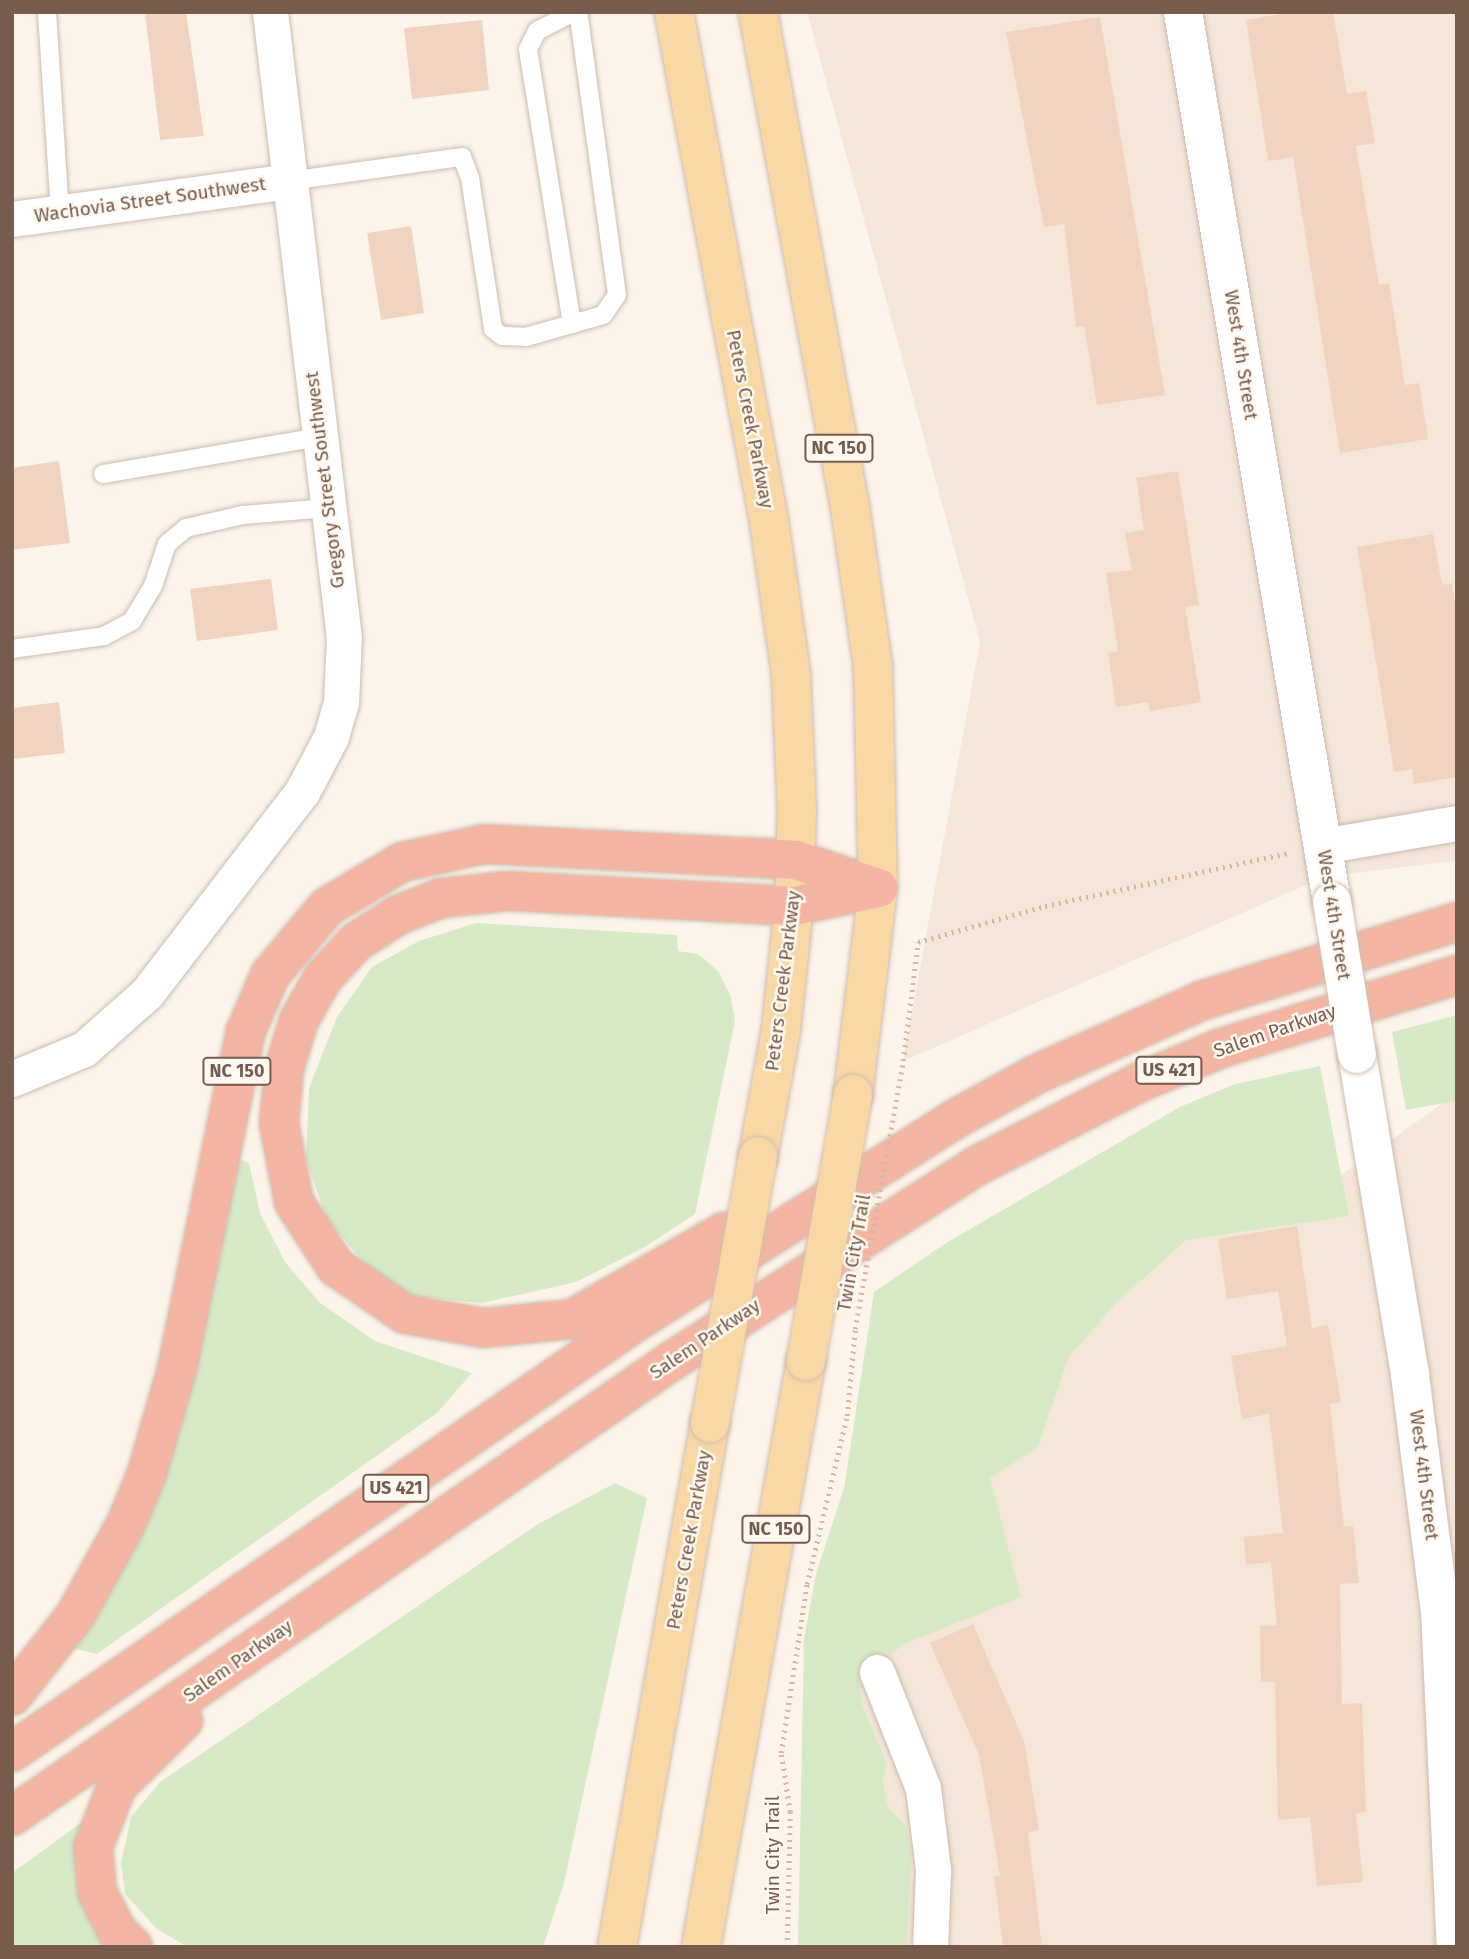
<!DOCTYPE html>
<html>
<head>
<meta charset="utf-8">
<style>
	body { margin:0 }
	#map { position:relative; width:1469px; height:1959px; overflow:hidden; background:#fcf4ea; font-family:"Fira Sans",sans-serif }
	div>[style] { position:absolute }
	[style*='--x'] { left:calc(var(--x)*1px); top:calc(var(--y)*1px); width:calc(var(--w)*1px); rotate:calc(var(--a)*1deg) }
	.residential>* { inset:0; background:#f4e6d8 }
	.green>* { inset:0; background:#d7eac8 }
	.building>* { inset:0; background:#f1d3c2 }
	.path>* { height:4.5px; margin-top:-2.25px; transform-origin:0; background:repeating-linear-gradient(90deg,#d6b7a5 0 2px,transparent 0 7px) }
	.roads { filter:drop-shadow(0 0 2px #cebcaf) drop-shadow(0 0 2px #cebcaf) }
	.lane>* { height:18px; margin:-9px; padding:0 9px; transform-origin:9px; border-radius:9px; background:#fff }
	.street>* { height:35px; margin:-17.5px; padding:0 17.5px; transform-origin:17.5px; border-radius:17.5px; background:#fff }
	.secondary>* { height:38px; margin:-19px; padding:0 19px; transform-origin:19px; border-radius:19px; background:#fff }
	.primary>* { height:38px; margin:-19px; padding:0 19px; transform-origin:19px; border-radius:19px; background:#f8d7a5 }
	.highway>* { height:38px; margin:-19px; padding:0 19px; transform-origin:19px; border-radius:19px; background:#f4b6a3 }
	.path-bridge>* { height:4.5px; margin-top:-2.25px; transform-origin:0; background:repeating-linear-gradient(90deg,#d6b7a5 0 2px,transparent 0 7px) }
	.bridges { filter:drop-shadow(0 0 2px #d4beaf) drop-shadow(0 0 2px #d4beaf) }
	.secondary-bridge>* { height:38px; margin:-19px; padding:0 19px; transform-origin:19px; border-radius:19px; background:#fff }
	.primary-bridge>* { height:38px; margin:-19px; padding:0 19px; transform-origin:19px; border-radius:19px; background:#f8d7a5 }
	span { translate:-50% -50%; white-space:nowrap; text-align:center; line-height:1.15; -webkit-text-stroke:5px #fef9f0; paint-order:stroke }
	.shield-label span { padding:2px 5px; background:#fef9f0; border:2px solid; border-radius:5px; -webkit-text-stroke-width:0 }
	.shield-label { font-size:18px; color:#775b4d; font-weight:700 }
	.street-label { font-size:19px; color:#775b4d }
	.frame { position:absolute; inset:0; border:14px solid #775b4d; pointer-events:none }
</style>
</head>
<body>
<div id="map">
	<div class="residential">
		<div style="clip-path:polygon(807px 12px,1457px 12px,1457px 861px,1327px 876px,903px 1061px,980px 642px)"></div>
		<div style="clip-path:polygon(1457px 1093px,1457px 1947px,873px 1947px,831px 1675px,1129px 1247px,1309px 1198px)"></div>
	</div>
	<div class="green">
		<div style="clip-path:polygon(476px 923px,677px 935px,678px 951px,698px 954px,718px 971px,731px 997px,735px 1021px,695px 1214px,645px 1247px,576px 1282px,482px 1303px,413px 1296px,369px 1268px,327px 1220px,306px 1158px,309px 1088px,337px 1017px,372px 967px,419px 941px)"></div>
		<div style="clip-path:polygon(1457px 1015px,1457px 1101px,1406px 1110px,1392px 1032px)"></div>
		<div style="clip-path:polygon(1320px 1066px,1349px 1216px,1186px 1240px,1116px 1303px,1068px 1358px,1038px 1447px,990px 1478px,1021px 1597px,906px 1643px,859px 1678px,863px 1707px,887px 1764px,883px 1781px,887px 1806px,907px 1827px,911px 1860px,907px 1947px,798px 1947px,804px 1639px,816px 1574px,844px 1488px,874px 1292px,946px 1243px,1180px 1107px,1235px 1084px)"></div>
		<div style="clip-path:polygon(235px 1157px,249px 1163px,260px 1213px,285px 1262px,319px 1302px,375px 1341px,472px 1373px,437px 1413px,97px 1654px,72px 1648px)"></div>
		<div style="clip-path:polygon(615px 1483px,647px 1498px,564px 1883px,543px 1947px,188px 1947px,157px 1929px,125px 1894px,121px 1863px,131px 1817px,160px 1782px,538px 1524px)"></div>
		<div style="clip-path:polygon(85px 1820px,78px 1884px,91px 1923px,109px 1947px,12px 1947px,12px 1873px)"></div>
	</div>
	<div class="building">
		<div style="clip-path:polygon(145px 12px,186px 12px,204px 136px,160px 140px)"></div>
		<div style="clip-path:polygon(1291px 12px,1333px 12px,1347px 94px,1366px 91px,1375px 143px,1356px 146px,1379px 285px,1389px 283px,1405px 385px,1419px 383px,1428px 439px,1340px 453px,1293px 157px,1268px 161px,1246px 20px)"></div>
		<div style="clip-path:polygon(1100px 17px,1165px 395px,1097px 405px,1084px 326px,1076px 327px,1064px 224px,1044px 227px,1006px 32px)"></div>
		<div style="clip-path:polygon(482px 20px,489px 90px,412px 99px,404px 28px)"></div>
		<div style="clip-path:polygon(411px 226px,424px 313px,381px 320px,367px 233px)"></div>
		<div style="clip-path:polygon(59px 461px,70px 543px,12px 550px,12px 468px)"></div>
		<div style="clip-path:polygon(1178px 471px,1199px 605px,1185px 607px,1201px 702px,1150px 711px,1148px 702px,1116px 707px,1108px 653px,1118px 651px,1106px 573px,1132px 570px,1125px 533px,1144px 530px,1136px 478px)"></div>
		<div style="clip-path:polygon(1433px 534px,1442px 585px,1452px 583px,1457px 618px,1457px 777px,1414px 784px,1412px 769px,1394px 772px,1357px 547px)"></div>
		<div style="clip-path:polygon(271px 579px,278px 630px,197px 641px,190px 589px)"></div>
		<div style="clip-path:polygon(59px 702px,65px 753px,12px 759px,12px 708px)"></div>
		<div style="clip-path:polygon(1297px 1226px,1312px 1328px,1328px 1325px,1341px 1402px,1330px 1404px,1344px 1527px,1353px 1526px,1359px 1583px,1340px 1584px,1342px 1704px,1362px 1703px,1366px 1812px,1356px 1813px,1363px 1882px,1317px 1886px,1310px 1817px,1278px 1820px,1275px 1682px,1261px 1682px,1260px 1626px,1277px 1625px,1271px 1562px,1246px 1565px,1244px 1537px,1283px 1533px,1269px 1414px,1242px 1419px,1231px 1356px,1287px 1346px,1278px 1291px,1227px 1299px,1218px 1239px)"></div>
		<div style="clip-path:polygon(973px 1624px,1024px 1741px,1039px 1830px,1028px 1832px,1042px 1947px,1003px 1947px,994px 1876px,1000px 1876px,979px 1755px,930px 1643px)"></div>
	</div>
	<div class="path">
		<div style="--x:903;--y:1061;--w:120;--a:-82.8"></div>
		<div style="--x:918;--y:942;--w:132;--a:-15.8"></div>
		<div style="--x:1045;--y:906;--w:250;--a:-12.3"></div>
		<div style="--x:787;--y:1947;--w:135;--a:-88.7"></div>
		<div style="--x:790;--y:1812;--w:60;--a:-98.7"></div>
		<div style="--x:781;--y:1753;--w:171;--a:-81.3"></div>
		<div style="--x:807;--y:1584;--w:173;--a:-76.6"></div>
		<div style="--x:847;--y:1416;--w:87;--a:-84.7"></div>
	</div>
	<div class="roads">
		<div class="lane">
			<div style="--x:47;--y:12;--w:201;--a:86.3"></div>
			<div style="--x:289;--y:181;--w:175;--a:-7.9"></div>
			<div style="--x:462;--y:157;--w:22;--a:69"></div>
			<div style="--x:470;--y:178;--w:153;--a:81.3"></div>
			<div style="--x:493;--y:329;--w:11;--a:38"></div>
			<div style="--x:502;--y:336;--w:24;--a:2"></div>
			<div style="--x:526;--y:337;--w:80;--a:-15.9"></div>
			<div style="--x:603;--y:315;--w:24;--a:-55"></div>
			<div style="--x:617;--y:295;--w:286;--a:-97.8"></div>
			<div style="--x:572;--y:324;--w:278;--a:-99.1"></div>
			<div style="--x:528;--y:49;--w:20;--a:-63"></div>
			<div style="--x:537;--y:31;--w:42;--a:-27.2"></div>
			<div style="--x:103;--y:474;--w:220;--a:-9.7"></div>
			<div style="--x:12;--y:649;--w:93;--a:-8"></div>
			<div style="--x:104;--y:636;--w:32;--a:-28"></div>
			<div style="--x:132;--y:621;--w:41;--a:-59"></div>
			<div style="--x:153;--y:586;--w:44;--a:-71.6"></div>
			<div style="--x:167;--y:544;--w:25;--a:-40"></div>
			<div style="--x:186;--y:528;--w:58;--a:-12.8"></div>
			<div style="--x:243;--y:515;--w:85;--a:-4.7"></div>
		</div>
		<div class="street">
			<div style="--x:12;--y:219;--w:280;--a:-7.8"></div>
			<div style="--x:1322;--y:846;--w:137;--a:-9.7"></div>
			<div style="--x:12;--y:1079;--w:78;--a:-22.6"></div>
			<div style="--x:84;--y:1049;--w:84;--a:-41.6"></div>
			<div style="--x:147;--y:993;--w:254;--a:-52.4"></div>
			<div style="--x:302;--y:792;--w:62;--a:-62.2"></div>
			<div style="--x:331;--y:737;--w:35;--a:-74"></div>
			<div style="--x:341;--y:703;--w:65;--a:-87.4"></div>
			<div style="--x:344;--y:638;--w:630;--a:-96.74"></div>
			<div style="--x:877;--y:1672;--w:125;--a:68.4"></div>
			<div style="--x:923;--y:1788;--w:83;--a:83"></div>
			<div style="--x:933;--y:1870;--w:77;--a:92.2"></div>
		</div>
		<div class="secondary">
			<div style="--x:1183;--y:12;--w:902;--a:80.5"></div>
			<div style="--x:1357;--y:1054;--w:325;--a:80.6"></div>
			<div style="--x:1410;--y:1375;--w:238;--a:82.8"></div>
			<div style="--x:1440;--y:1611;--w:336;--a:87.3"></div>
		</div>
		<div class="primary">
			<div style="--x:674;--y:12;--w:518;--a:79.43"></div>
			<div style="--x:769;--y:521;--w:155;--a:81.8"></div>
			<div style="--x:791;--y:674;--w:135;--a:87.5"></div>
			<div style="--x:797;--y:809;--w:97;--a:91.8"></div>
			<div style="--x:794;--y:906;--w:125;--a:96"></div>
			<div style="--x:781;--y:1030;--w:128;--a:100.3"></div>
			<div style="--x:758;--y:12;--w:503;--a:79.47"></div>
			<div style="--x:850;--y:507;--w:162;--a:81.8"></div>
			<div style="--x:873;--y:667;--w:221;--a:88.7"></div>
			<div style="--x:878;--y:888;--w:208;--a:96.9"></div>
			<div style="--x:617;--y:1947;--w:532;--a:-79.94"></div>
			<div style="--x:701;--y:1947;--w:595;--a:-79.84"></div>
		</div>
		<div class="highway">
			<div style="--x:747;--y:1230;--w:23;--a:175"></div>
			<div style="--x:724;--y:1232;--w:175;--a:150.2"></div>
			<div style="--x:572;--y:1319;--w:88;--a:174.2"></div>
			<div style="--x:484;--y:1328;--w:80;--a:-170"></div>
			<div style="--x:405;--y:1314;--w:83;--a:-145.7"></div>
			<div style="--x:336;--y:1267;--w:77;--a:-122.9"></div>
			<div style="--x:294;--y:1202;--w:80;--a:-100.8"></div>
			<div style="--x:279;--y:1123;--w:54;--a:-84.7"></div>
			<div style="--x:284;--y:1069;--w:51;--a:-73"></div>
			<div style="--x:299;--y:1020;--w:48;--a:-60.3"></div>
			<div style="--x:323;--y:978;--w:49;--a:-47.5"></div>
			<div style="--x:356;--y:942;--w:50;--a:-32.7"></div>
			<div style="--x:398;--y:915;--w:46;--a:-21.6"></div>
			<div style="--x:441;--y:898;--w:67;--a:-6"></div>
			<div style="--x:508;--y:891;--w:286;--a:3"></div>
			<div style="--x:794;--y:906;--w:86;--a:-12.1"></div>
			<div style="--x:12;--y:1696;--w:102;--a:-51.8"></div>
			<div style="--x:75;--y:1616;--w:105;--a:-61"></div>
			<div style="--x:126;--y:1524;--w:55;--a:-67.6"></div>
			<div style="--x:147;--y:1473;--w:108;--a:-73.9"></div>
			<div style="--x:177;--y:1369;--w:345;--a:-78.5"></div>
			<div style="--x:246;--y:1031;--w:61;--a:-66.8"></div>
			<div style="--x:270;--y:975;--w:89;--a:-50"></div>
			<div style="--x:327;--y:907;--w:87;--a:-31"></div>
			<div style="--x:402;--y:862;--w:84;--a:-12.4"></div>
			<div style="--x:484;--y:844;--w:312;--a:2.9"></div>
			<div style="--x:796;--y:860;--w:87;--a:18.9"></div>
			<div style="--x:12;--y:1752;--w:763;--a:-34.59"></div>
			<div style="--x:640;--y:1319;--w:373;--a:-32.4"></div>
			<div style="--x:955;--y:1119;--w:94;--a:-28.8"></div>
			<div style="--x:1037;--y:1074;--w:182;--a:-24"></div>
			<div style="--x:1203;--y:1000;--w:266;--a:-17.1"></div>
			<div style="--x:12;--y:1816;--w:799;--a:-34.6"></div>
			<div style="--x:670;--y:1362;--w:368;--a:-32.6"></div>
			<div style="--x:980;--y:1164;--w:180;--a:-27.1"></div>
			<div style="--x:1140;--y:1082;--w:88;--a:-22.8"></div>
			<div style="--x:1221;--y:1048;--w:247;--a:-17.2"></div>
			<div style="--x:133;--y:1947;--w:23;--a:-135"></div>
			<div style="--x:117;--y:1931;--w:44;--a:-117.1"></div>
			<div style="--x:97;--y:1892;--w:45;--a:-95.1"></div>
			<div style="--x:93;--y:1847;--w:66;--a:-68.5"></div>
			<div style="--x:117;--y:1786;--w:93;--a:-44.6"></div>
		</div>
	</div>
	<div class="path-bridge">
		<div style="--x:855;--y:1329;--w:272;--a:-79.8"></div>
	</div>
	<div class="bridges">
		<div class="secondary-bridge">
			<div style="--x:1332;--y:902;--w:154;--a:80.7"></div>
		</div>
		<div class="primary-bridge">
			<div style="--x:806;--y:1361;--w:271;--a:-80"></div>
			<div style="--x:710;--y:1423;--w:271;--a:-79.8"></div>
		</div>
	</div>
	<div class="shield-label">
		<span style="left:839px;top:448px">NC 150</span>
		<span style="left:1169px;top:1070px">US 421</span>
		<span style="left:237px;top:1071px">NC 150</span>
		<span style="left:396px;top:1488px">US 421</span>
		<span style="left:776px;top:1529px">NC 150</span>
	</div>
	<div class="street-label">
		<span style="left:150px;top:200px;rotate:-8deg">Wachovia Street Southwest</span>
		<span style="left:1241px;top:355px;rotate:81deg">West 4th Street</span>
		<span style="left:750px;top:419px;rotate:79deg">Peters Creek Parkway</span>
		<span style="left:325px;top:480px;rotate:-97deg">Gregory Street Southwest</span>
		<span style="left:1334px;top:915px;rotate:81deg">West 4th Street</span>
		<span style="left:783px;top:981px;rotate:-83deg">Peters Creek Parkway</span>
		<span style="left:1275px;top:1031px;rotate:-19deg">Salem Parkway</span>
		<span style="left:854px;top:1253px;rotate:-80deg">Twin City Trail</span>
		<span style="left:705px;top:1339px;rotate:-34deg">Salem Parkway</span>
		<span style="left:1424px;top:1475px;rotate:83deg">West 4th Street</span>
		<span style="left:689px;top:1540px;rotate:-80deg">Peters Creek Parkway</span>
		<span style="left:238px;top:1661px;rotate:-35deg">Salem Parkway</span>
		<span style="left:773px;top:1855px;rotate:-90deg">Twin City Trail</span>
	</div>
	<div class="frame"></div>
</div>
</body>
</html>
